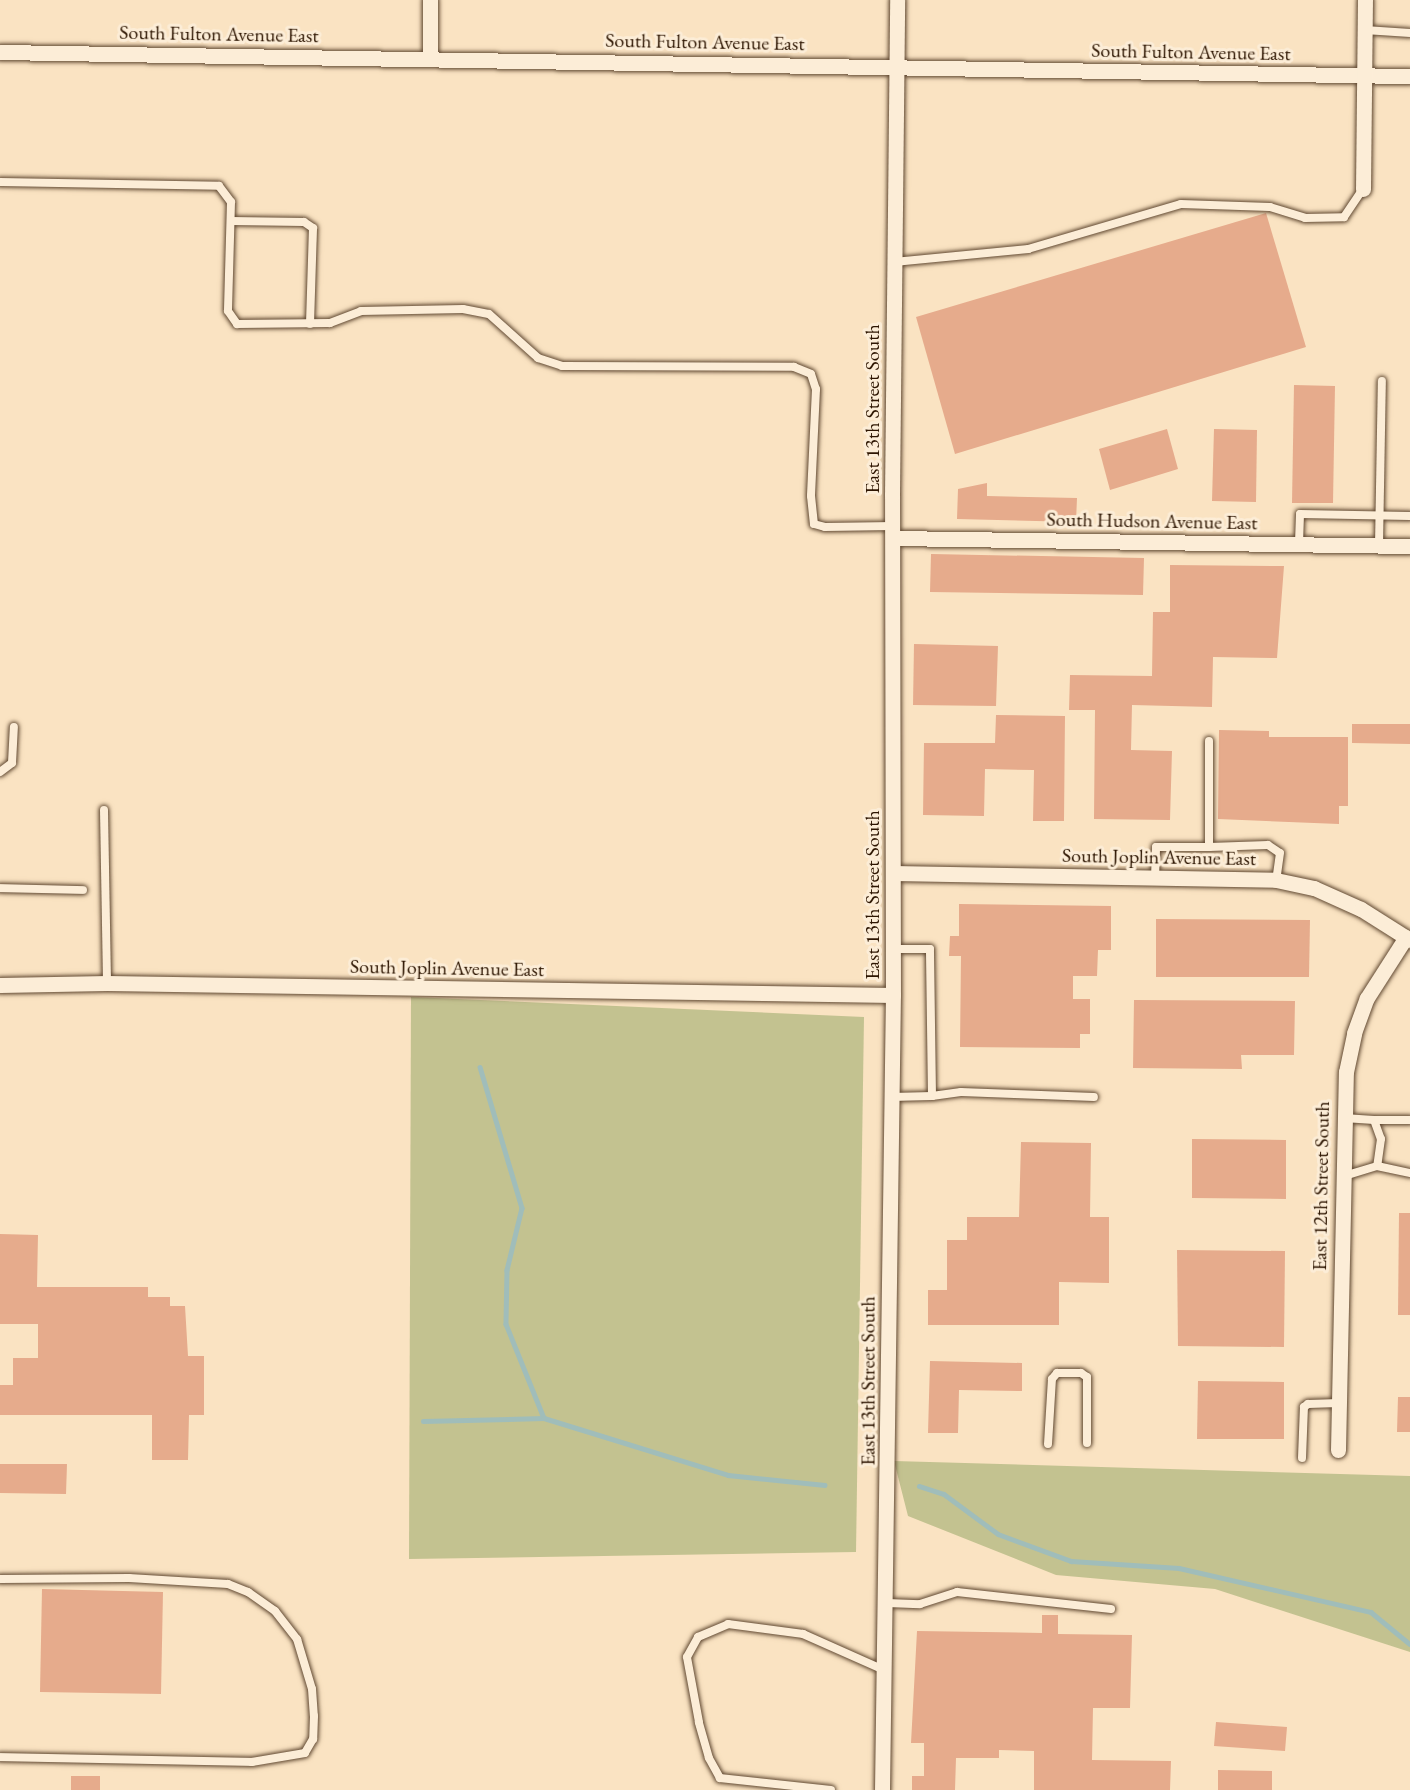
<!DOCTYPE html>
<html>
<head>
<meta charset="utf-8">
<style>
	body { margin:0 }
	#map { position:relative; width:1410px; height:1790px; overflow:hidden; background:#fae3c2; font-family:"EB Garamond",serif }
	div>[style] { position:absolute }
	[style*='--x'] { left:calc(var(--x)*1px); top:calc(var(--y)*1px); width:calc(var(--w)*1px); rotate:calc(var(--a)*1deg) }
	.green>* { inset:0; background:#c3c290 }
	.stream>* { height:4.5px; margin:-2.25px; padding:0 2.25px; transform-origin:2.25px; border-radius:2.25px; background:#a0bdba }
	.building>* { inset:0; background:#e6ab8c }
	.roads { filter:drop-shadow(0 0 2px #604831) drop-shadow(0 0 2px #604831) }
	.service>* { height:8px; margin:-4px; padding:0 4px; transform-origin:4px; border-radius:4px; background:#fcedd7 }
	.minor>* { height:15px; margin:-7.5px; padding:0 7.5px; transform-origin:7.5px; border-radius:7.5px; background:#fcedd7 }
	span { translate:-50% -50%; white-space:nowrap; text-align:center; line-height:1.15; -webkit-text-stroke:6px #fcedd7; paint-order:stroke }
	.street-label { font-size:20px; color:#2d1501 }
</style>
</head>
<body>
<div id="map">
	<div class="green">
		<div style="clip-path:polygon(411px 997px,864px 1017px,856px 1552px,409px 1559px)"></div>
		<div style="clip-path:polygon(894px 1461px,1410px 1476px,1410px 1652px,1215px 1589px,1056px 1575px,908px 1516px)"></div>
	</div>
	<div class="stream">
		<div style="--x:480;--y:1067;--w:147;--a:73.4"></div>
		<div style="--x:522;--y:1208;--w:64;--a:103.6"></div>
		<div style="--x:507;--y:1270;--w:54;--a:91.1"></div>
		<div style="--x:506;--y:1324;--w:101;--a:68"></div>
		<div style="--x:423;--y:1421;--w:121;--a:-1.4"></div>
		<div style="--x:544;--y:1418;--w:193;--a:17.2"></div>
		<div style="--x:728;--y:1475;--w:97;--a:5.9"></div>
		<div style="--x:919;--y:1486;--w:26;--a:18"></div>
		<div style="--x:944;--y:1494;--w:67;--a:36.5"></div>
		<div style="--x:998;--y:1534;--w:78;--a:20.3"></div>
		<div style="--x:1071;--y:1561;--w:108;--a:3.7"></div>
		<div style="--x:1179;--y:1568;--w:197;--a:12.9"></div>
		<div style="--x:1371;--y:1612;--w:50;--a:39.4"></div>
	</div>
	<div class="building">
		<div style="clip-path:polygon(1266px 213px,1306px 347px,955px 454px,916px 317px)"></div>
		<div style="clip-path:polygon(1294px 385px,1335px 386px,1333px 503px,1292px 503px)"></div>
		<div style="clip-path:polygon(1167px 429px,1178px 469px,1110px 490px,1099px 449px)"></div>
		<div style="clip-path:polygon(1214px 429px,1257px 430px,1256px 502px,1212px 501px)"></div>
		<div style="clip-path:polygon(987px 483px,987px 496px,1077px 498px,1076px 522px,957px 519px,958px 489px)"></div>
		<div style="clip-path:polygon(931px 554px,1144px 558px,1143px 595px,930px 592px)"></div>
		<div style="clip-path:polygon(1170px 565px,1284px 566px,1277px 658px,1213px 657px,1212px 707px,1132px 705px,1131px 750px,1172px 751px,1170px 820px,1094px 819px,1095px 710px,1069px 710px,1070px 675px,1152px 676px,1153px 612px,1170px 612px)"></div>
		<div style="clip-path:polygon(914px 644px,998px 646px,996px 706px,913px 705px)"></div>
		<div style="clip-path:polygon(996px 715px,1065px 716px,1064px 821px,1033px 821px,1034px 770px,985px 769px,984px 816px,923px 815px,924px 743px,995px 743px)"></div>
		<div style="clip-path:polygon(1352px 724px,1410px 724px,1410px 744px,1352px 743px)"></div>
		<div style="clip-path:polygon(1219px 730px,1269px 731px,1269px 737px,1348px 737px,1348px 806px,1339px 806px,1339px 824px,1218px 819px)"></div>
		<div style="clip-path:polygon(959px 904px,1111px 906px,1111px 950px,1098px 950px,1097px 976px,1073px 976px,1073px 999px,1090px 999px,1090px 1034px,1080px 1034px,1080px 1048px,960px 1047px,961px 956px,949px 956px,950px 936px,959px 936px)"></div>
		<div style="clip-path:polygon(1156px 919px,1310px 920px,1309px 977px,1156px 977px)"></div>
		<div style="clip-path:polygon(1134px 1000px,1295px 1001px,1294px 1055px,1241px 1055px,1242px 1069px,1133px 1068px)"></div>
		<div style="clip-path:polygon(1192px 1139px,1286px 1140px,1286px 1199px,1192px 1198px)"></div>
		<div style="clip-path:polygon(1021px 1142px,1091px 1143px,1090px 1217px,1109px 1217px,1109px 1283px,1059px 1282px,1059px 1325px,928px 1325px,928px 1290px,947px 1290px,947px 1240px,967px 1240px,967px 1217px,1019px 1217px)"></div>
		<div style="clip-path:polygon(1399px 1213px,1410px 1213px,1410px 1315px,1398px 1315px)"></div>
		<div style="clip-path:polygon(0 1234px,38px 1235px,37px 1287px,148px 1287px,148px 1297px,170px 1297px,170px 1306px,185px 1306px,188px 1356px,204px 1356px,204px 1415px,189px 1415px,188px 1460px,152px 1460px,152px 1415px,0 1415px,0 1385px,13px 1385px,13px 1358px,38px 1358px,38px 1324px,0 1324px)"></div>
		<div style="clip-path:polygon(1177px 1250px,1285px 1251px,1284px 1347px,1178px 1346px)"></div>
		<div style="clip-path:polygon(930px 1361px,1022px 1363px,1022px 1391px,959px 1390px,958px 1433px,928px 1433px)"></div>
		<div style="clip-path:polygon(1198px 1381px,1284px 1382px,1284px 1439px,1197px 1439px)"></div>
		<div style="clip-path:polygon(1398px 1397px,1410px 1397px,1410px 1432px,1397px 1432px)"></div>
		<div style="clip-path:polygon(0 1464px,67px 1464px,66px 1494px,0 1493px)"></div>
		<div style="clip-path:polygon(42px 1589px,163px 1592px,161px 1694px,40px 1692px)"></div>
		<div style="clip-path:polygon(1042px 1615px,1058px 1615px,1058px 1634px,1132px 1635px,1130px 1708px,1093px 1708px,1092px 1760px,1171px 1761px,1170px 1790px,1034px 1790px,1034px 1751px,999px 1750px,999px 1758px,956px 1758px,955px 1790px,912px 1790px,912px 1776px,924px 1776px,924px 1743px,911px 1743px,917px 1631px,1042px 1633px)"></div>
		<div style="clip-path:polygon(1216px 1722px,1287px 1727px,1285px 1751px,1214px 1746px)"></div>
		<div style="clip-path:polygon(1218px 1770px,1272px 1771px,1272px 1790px,1218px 1790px)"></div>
		<div style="clip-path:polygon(71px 1776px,100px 1776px,100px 1790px,71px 1790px)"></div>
	</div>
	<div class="roads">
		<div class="service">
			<div style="--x:1365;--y:30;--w:45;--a:3.8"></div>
			<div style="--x:0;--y:182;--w:219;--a:1"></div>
			<div style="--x:219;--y:186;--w:20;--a:53"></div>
			<div style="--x:231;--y:202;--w:109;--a:91.6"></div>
			<div style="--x:228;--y:311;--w:16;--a:55"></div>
			<div style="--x:237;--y:324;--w:93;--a:-0.6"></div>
			<div style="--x:330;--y:323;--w:33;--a:-21"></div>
			<div style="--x:361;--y:311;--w:102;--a:-1.1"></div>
			<div style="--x:463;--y:309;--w:26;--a:11"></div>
			<div style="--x:489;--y:314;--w:66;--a:41.9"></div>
			<div style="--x:538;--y:358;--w:25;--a:18"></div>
			<div style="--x:562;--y:366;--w:232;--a:0.2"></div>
			<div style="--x:794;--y:367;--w:18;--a:22"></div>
			<div style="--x:811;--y:374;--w:16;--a:72"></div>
			<div style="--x:816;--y:389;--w:107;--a:92.7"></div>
			<div style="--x:811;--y:496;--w:28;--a:84"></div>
			<div style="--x:814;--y:524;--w:11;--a:15"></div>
			<div style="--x:825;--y:527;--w:68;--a:-0.8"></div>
			<div style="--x:231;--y:221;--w:73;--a:0.8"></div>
			<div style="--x:304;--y:222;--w:11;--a:34"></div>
			<div style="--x:313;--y:228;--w:96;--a:91.8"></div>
			<div style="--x:894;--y:262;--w:135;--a:-5.5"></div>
			<div style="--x:1028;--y:249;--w:159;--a:-16.4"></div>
			<div style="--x:1181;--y:204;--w:89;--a:1.9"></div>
			<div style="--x:1270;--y:207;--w:37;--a:17"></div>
			<div style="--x:1305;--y:218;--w:39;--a:-1"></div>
			<div style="--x:1344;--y:217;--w:34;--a:-56"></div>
			<div style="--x:1299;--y:543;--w:29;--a:-88"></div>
			<div style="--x:1300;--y:514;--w:110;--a:1"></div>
			<div style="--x:1379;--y:545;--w:164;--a:-89"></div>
			<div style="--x:1209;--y:741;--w:106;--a:90"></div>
			<div style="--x:1209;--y:847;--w:59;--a:-1.9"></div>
			<div style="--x:1268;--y:845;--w:14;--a:34"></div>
			<div style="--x:1280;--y:853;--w:27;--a:98"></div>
			<div style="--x:0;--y:772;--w:15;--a:-37"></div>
			<div style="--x:12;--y:763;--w:36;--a:-87"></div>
			<div style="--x:104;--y:810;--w:173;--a:89"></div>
			<div style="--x:1155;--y:878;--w:31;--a:-88"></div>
			<div style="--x:1156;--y:847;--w:53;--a:0"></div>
			<div style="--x:0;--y:888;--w:83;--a:1.4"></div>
			<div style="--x:932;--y:1096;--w:29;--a:-8"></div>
			<div style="--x:961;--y:1092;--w:133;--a:2.2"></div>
			<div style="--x:891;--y:1097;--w:41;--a:-1.4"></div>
			<div style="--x:932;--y:1096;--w:147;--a:-90.8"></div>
			<div style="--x:930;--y:949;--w:37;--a:180"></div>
			<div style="--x:1344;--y:1118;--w:30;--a:4"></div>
			<div style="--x:1374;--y:1120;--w:20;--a:70"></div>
			<div style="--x:1381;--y:1139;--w:27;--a:98"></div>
			<div style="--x:1377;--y:1166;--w:34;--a:163"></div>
			<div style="--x:1374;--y:1120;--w:36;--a:0"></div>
			<div style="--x:1377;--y:1166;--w:34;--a:12"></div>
			<div style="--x:1048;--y:1444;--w:65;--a:-86.5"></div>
			<div style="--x:1052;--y:1379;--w:8;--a:-50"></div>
			<div style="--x:1057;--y:1373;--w:24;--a:0"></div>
			<div style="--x:1081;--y:1373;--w:7;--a:34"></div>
			<div style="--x:1087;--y:1377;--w:66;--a:90"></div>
			<div style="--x:1302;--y:1458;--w:51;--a:-87.8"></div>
			<div style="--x:1304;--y:1407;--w:5;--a:-37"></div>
			<div style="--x:1308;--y:1404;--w:31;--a:-2"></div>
			<div style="--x:0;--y:1579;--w:129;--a:-0.4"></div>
			<div style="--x:129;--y:1578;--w:99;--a:3.5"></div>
			<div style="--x:228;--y:1584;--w:22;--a:22"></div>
			<div style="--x:248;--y:1592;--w:33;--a:35"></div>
			<div style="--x:275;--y:1611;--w:36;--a:52"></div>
			<div style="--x:297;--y:1639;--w:52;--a:73.3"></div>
			<div style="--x:312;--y:1689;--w:27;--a:86"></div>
			<div style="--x:314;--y:1716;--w:23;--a:92"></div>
			<div style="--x:313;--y:1739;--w:16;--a:120"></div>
			<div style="--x:305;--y:1753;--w:54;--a:170.4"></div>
			<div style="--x:252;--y:1762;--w:252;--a:-178.9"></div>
			<div style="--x:887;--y:1603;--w:33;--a:2"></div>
			<div style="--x:920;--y:1604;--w:39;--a:-18"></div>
			<div style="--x:957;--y:1592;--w:155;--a:6.3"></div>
			<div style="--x:831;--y:1790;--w:112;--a:-173.8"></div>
			<div style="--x:720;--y:1778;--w:23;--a:-119"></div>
			<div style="--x:709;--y:1758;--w:37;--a:-106"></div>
			<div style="--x:699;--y:1722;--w:66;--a:-100.5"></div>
			<div style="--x:687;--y:1657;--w:23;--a:-61"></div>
			<div style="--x:698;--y:1637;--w:33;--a:-23"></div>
			<div style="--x:728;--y:1624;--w:76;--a:7.6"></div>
			<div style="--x:803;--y:1634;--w:89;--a:24"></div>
		</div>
		<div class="minor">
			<div style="--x:0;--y:52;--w:1410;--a:0.98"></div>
			<div style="--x:430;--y:58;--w:58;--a:-90"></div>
			<div style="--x:1363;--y:189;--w:189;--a:-89.4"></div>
			<div style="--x:894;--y:538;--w:516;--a:0.89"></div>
			<div style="--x:893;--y:873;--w:383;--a:1"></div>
			<div style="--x:1276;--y:880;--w:39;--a:12"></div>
			<div style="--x:1314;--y:888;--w:51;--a:24.1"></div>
			<div style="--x:1361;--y:909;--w:58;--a:32.3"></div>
			<div style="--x:0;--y:985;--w:107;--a:-1.1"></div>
			<div style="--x:107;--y:983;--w:786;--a:0.87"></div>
			<div style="--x:1338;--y:1450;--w:378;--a:-88.8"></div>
			<div style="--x:1346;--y:1072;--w:40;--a:-78"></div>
			<div style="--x:1354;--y:1033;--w:37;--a:-70"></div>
			<div style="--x:1367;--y:998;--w:72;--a:-57.4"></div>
			<div style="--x:882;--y:1790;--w:795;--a:-89.21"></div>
			<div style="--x:893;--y:995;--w:500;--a:-90.11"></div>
			<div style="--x:892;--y:495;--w:495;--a:-89.4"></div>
		</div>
	</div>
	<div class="street-label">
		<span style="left:219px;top:34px;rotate:1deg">South Fulton Avenue East</span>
		<span style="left:705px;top:42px;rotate:1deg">South Fulton Avenue East</span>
		<span style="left:1191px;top:52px;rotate:1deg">South Fulton Avenue East</span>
		<span style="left:872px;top:409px;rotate:-90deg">East 13th Street South</span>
		<span style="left:1152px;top:521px;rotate:1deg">South Hudson Avenue East</span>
		<span style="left:1159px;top:857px;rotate:1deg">South Joplin Avenue East</span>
		<span style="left:872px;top:895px;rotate:-90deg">East 13th Street South</span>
		<span style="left:447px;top:968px;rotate:1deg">South Joplin Avenue East</span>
		<span style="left:1321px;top:1186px;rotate:-89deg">East 12th Street South</span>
		<span style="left:868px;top:1381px;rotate:-90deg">East 13th Street South</span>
	</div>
</div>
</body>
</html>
